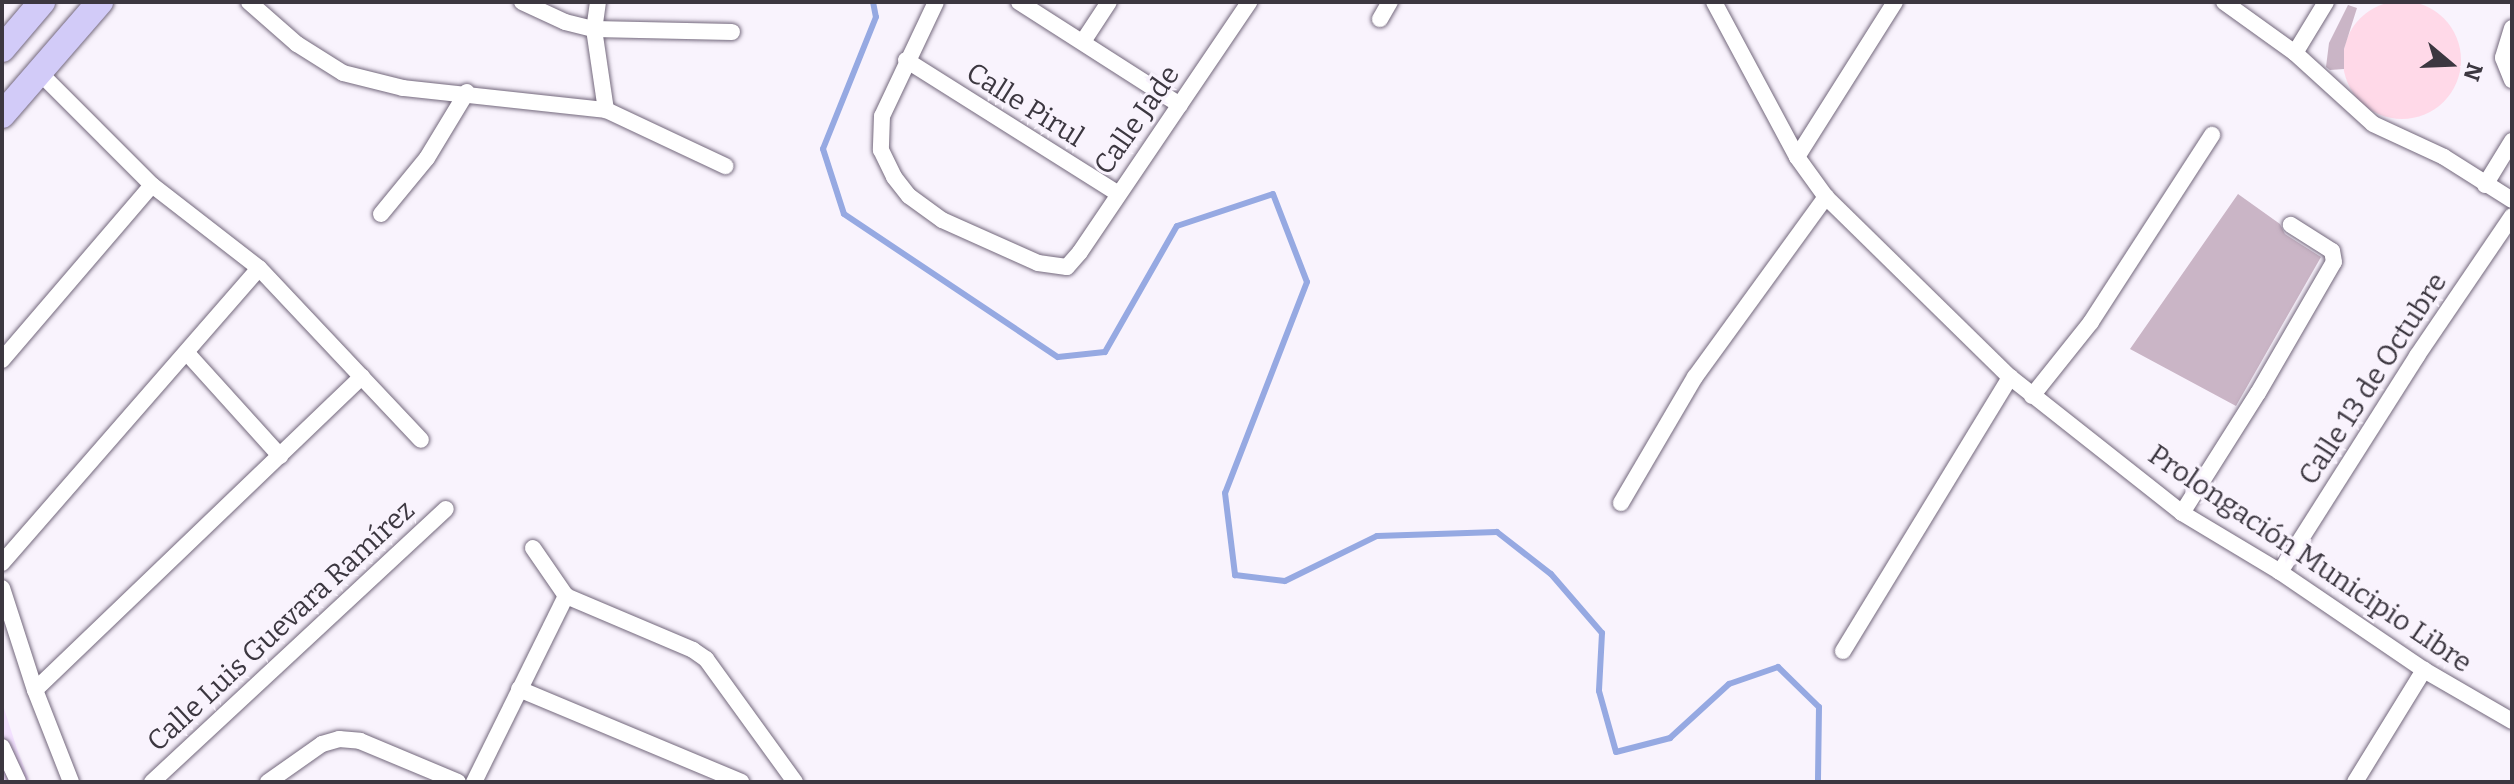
<!DOCTYPE html>
<html>
<head>
<meta charset="utf-8">
<style>
	body { margin:0 }
	#map { position:relative; width:2514px; height:784px; overflow:hidden; background:#f9f3fd; font-family:Bitter,serif }
	div>[style] { position:absolute }
	[style*='--x'] { left:calc(var(--x)*1px); top:calc(var(--y)*1px); width:calc(var(--w)*1px); rotate:calc(var(--a)*1deg) }
	.built>* { inset:0; background:#f3e1ff }
	.green>* { inset:0; background:#ffd9e8 }
	.round { border-radius:50% }
	.stream>* { height:6px; margin:-3px; padding:0 3px; transform-origin:3px; border-radius:3px; background:#96a9e2 }
	.building>* { inset:0; background:#cab5c6 }
	.roads { filter:drop-shadow(0 0 2px #73687c) drop-shadow(0 0 2px #73687c) }
	.street>* { height:16px; margin:-8px; padding:0 8px; transform-origin:8px; border-radius:8px; background:#fff }
	.primary>* { height:26px; margin:-13px; padding:0 13px; transform-origin:13px; border-radius:13px; background:#d2cbf8 }
	span { translate:-50% -50%; white-space:nowrap; text-align:center; line-height:1.15; -webkit-text-stroke:6px #f9f3fd; paint-order:stroke }
	.street-label { font-size:28px; color:#3c3740 }
	.frame { position:absolute; inset:0; border:4px solid #3c3740; pointer-events:none }
	.north { position:absolute; left:2410px; top:24px; width:80px; height:80px; -webkit-text-stroke:6px #f9f3fd; paint-order:stroke; rotate:109deg; font-size:22px; font-weight:700; line-height:32px; text-align:center; color:#3c3740 }
	.north::after { content:''; display:block; margin:auto; width:28px; height:36px; background:#3c3740; clip-path:polygon(50% 0,100% 100%,50% 72%,0 100%) }
</style>
</head>
<body>
<div id="map">
	<div class="built">
		<div style="clip-path:polygon(2px 702px,17px 749px,30px 782px,2px 782px)"></div>
	</div>
	<div class="green">
		<div class="round" style="left:2343px;top:1px;width:118px;height:118px"></div>
	</div>
	<div class="stream">
		<div style="--x:873;--y:2;--w:15;--a:79"></div>
		<div style="--x:876;--y:17;--w:142;--a:111.9"></div>
		<div style="--x:823;--y:149;--w:68;--a:72.1"></div>
		<div style="--x:844;--y:214;--w:257;--a:33.8"></div>
		<div style="--x:1058;--y:357;--w:47;--a:-6.1"></div>
		<div style="--x:1105;--y:352;--w:145;--a:-60.3"></div>
		<div style="--x:1177;--y:226;--w:101;--a:-18.4"></div>
		<div style="--x:1273;--y:194;--w:94;--a:68.9"></div>
		<div style="--x:1307;--y:282;--w:226;--a:111.2"></div>
		<div style="--x:1225;--y:493;--w:83;--a:83"></div>
		<div style="--x:1235;--y:575;--w:50;--a:6.8"></div>
		<div style="--x:1285;--y:581;--w:102;--a:-26.1"></div>
		<div style="--x:1377;--y:536;--w:120;--a:-1.9"></div>
		<div style="--x:1497;--y:532;--w:68;--a:37.9"></div>
		<div style="--x:1551;--y:574;--w:78;--a:49.2"></div>
		<div style="--x:1602;--y:633;--w:58;--a:93"></div>
		<div style="--x:1599;--y:691;--w:63;--a:74.4"></div>
		<div style="--x:1616;--y:752;--w:56;--a:-14.5"></div>
		<div style="--x:1670;--y:738;--w:80;--a:-42.5"></div>
		<div style="--x:1729;--y:684;--w:52;--a:-19.1"></div>
		<div style="--x:1778;--y:667;--w:57;--a:44.3"></div>
		<div style="--x:1819;--y:707;--w:75;--a:90.8"></div>
	</div>
	<div class="building">
		<div style="clip-path:polygon(2348px 5px,2357px 8px,2344px 49px,2344px 69px,2330px 70px,2326px 67px,2329px 43px)"></div>
		<div style="clip-path:polygon(2238px 194px,2280px 224px,2285px 234px,2321px 257px,2236px 406px,2130px 349px)"></div>
	</div>
	<div class="roads">
		<div class="street">
			<div style="--x:249;--y:2;--w:64;--a:41.2"></div>
			<div style="--x:297;--y:44;--w:54;--a:32.2"></div>
			<div style="--x:343;--y:73;--w:62;--a:14"></div>
			<div style="--x:403;--y:88;--w:204;--a:6.2"></div>
			<div style="--x:606;--y:110;--w:132;--a:25.2"></div>
			<div style="--x:522;--y:2;--w:47;--a:24.9"></div>
			<div style="--x:565;--y:22;--w:30;--a:14"></div>
			<div style="--x:594;--y:29;--w:138;--a:1.2"></div>
			<div style="--x:598;--y:2;--w:27;--a:98"></div>
			<div style="--x:594;--y:29;--w:82;--a:81.6"></div>
			<div style="--x:936;--y:2;--w:126;--a:115.3"></div>
			<div style="--x:882;--y:116;--w:34;--a:92"></div>
			<div style="--x:881;--y:150;--w:30;--a:64"></div>
			<div style="--x:894;--y:177;--w:24;--a:52"></div>
			<div style="--x:909;--y:196;--w:41;--a:36"></div>
			<div style="--x:942;--y:220;--w:105;--a:24.1"></div>
			<div style="--x:1038;--y:263;--w:29;--a:8"></div>
			<div style="--x:1067;--y:267;--w:20;--a:-49"></div>
			<div style="--x:1080;--y:252;--w:302;--a:-55.9"></div>
			<div style="--x:1019;--y:2;--w:191;--a:32.6"></div>
			<div style="--x:1714;--y:2;--w:176;--a:61.8"></div>
			<div style="--x:1797;--y:157;--w:49;--a:54.1"></div>
			<div style="--x:1826;--y:197;--w:257;--a:44.4"></div>
			<div style="--x:2010;--y:377;--w:219;--a:38.3"></div>
			<div style="--x:2182;--y:513;--w:114;--a:31"></div>
			<div style="--x:2280;--y:572;--w:174;--a:34.2"></div>
			<div style="--x:2424;--y:670;--w:102;--a:30.1"></div>
			<div style="--x:2224;--y:2;--w:87;--a:35.7"></div>
			<div style="--x:2295;--y:53;--w:105;--a:42.3"></div>
			<div style="--x:2373;--y:124;--w:78;--a:24.9"></div>
			<div style="--x:2444;--y:157;--w:80;--a:32.3"></div>
			<div style="--x:1380;--y:19;--w:20;--a:-60"></div>
			<div style="--x:2512;--y:28;--w:31;--a:107"></div>
			<div style="--x:2503;--y:58;--w:24;--a:68"></div>
			<div style="--x:1084;--y:40;--w:45;--a:-56.7"></div>
			<div style="--x:2295;--y:53;--w:60;--a:-58.7"></div>
			<div style="--x:906;--y:60;--w:249;--a:32.2"></div>
			<div style="--x:39;--y:72;--w:160;--a:45"></div>
			<div style="--x:152;--y:185;--w:135;--a:37.8"></div>
			<div style="--x:259;--y:268;--w:236;--a:46.7"></div>
			<div style="--x:1797;--y:157;--w:183;--a:-57.7"></div>
			<div style="--x:2485;--y:185;--w:52;--a:-58.5"></div>
			<div style="--x:381;--y:214;--w:72;--a:-50.6"></div>
			<div style="--x:427;--y:158;--w:77;--a:-58.8"></div>
			<div style="--x:187;--y:353;--w:139;--a:47.9"></div>
			<div style="--x:2;--y:360;--w:230;--a:-49.4"></div>
			<div style="--x:2032;--y:396;--w:95;--a:-51.4"></div>
			<div style="--x:2091;--y:322;--w:223;--a:-57.1"></div>
			<div style="--x:1621;--y:503;--w:146;--a:-59.6"></div>
			<div style="--x:1695;--y:377;--w:223;--a:-54"></div>
			<div style="--x:2182;--y:513;--w:142;--a:-57.7"></div>
			<div style="--x:2258;--y:393;--w:151;--a:-59.9"></div>
			<div style="--x:2334;--y:262;--w:11;--a:-100"></div>
			<div style="--x:2332;--y:251;--w:49;--a:-147.6"></div>
			<div style="--x:533;--y:548;--w:58;--a:55.5"></div>
			<div style="--x:566;--y:596;--w:138;--a:23"></div>
			<div style="--x:693;--y:650;--w:16;--a:35"></div>
			<div style="--x:706;--y:659;--w:152;--a:54.1"></div>
			<div style="--x:2;--y:563;--w:391;--a:-48.9"></div>
			<div style="--x:2280;--y:572;--w:256;--a:-57.6"></div>
			<div style="--x:2417;--y:356;--w:169;--a:-55.8"></div>
			<div style="--x:2;--y:588;--w:107;--a:72.1"></div>
			<div style="--x:35;--y:690;--w:99;--a:68.6"></div>
			<div style="--x:1843;--y:651;--w:321;--a:-58.6"></div>
			<div style="--x:519;--y:689;--w:241;--a:22.7"></div>
			<div style="--x:35;--y:690;--w:453;--a:-43.8"></div>
			<div style="--x:2;--y:747;--w:38;--a:65"></div>
			<div style="--x:152;--y:782;--w:401;--a:-42.9"></div>
			<div style="--x:268;--y:782;--w:66;--a:-35.1"></div>
			<div style="--x:322;--y:744;--w:18;--a:-16"></div>
			<div style="--x:339;--y:739;--w:21;--a:5"></div>
			<div style="--x:360;--y:741;--w:106;--a:22.7"></div>
			<div style="--x:474;--y:782;--w:208;--a:-63.7"></div>
			<div style="--x:2355;--y:782;--w:132;--a:-58.4"></div>
		</div>
		<div class="primary">
			<div style="--x:2;--y:49;--w:62;--a:-49.6"></div>
			<div style="--x:2;--y:115;--w:150;--a:-49.1"></div>
		</div>
	</div>
	<div class="street-label">
		<span style="left:1025px;top:105px;rotate:32deg">Calle Pirul</span>
		<span style="left:1137px;top:120px;rotate:-55deg">Calle Jade</span>
		<span style="left:2373px;top:379px;rotate:-57deg">Calle 13 de Octubre</span>
		<span style="left:2310px;top:559px;rotate:34deg">Prolongación Municipio Libre</span>
		<span style="left:281px;top:626px;rotate:-43deg">Calle Luis Guevara Ramírez</span>
	</div>
	<div class="frame"></div>
	<div class="north">N</div>
</div>
</body>
</html>
